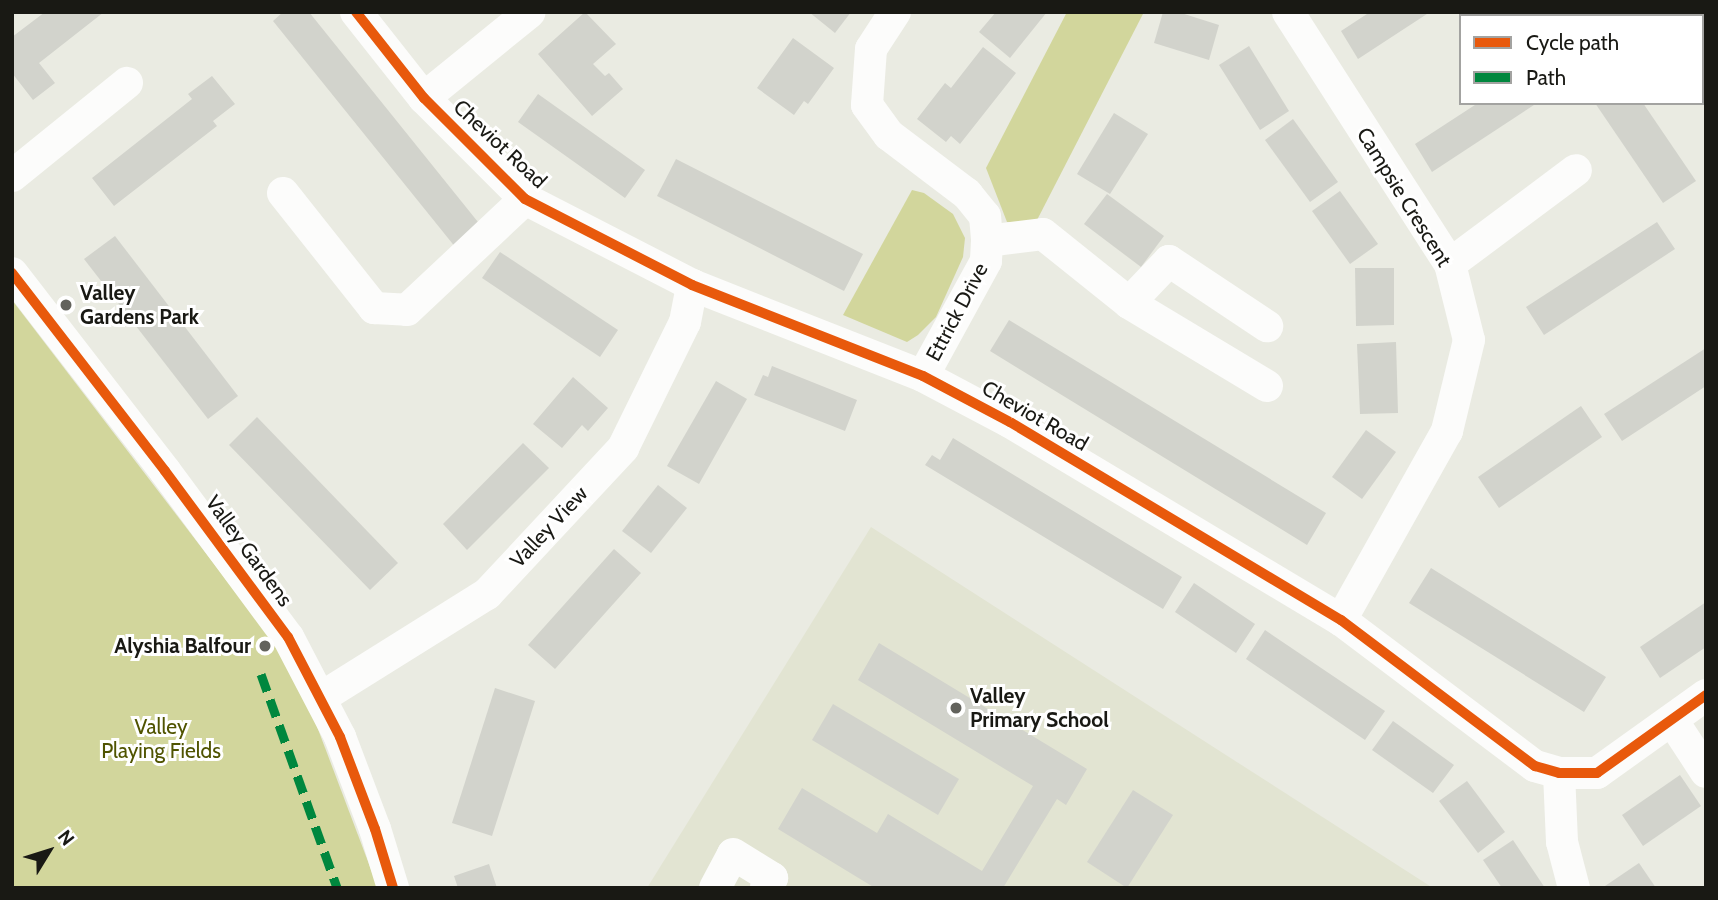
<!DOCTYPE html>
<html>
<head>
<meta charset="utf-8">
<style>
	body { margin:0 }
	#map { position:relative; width:1718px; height:900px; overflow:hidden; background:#eaebe2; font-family:Cabin,sans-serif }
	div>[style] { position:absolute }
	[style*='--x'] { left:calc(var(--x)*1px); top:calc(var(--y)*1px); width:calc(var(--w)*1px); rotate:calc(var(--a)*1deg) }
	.built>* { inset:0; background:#e2e4d2 }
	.green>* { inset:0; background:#d2d69c }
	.building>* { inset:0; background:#d2d3cc }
	.minor>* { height:32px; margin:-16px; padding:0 16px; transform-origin:16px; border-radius:16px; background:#fcfcfb }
	.quiet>* { height:9px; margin-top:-4.5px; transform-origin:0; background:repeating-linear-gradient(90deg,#00873e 0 18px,transparent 0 27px) }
	.cycleway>* { height:10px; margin:-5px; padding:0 5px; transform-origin:5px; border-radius:5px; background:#e8590c }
	.dots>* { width:19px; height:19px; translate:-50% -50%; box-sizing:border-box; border:4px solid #fff; border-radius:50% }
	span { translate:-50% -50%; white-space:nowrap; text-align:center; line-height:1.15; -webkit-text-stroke:6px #fff; paint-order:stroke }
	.street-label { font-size:21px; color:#191914 }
	.poi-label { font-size:21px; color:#191914; font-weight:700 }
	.left { translate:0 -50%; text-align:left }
	.right { translate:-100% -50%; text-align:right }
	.park-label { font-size:21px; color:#505401 }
	.frame { position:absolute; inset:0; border:14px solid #191914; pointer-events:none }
	.legend { position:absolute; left:1459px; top:14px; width:245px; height:91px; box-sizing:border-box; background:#fff; border:2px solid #a3a3a1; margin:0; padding:9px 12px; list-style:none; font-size:21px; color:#191914 }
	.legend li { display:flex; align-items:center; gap:14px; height:35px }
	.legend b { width:35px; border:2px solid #a3a3a1 }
	.north { position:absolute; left:14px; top:816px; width:70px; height:70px; -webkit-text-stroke:5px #fff; paint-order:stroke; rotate:52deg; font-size:19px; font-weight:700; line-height:28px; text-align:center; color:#191914 }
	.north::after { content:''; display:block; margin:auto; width:24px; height:32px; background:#191914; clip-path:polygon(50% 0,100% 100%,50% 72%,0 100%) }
</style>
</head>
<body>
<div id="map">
	<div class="built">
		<div style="clip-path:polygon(871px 527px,1433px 888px,647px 888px)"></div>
	</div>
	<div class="green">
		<div style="clip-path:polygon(1067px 12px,1144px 12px,1036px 222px,1007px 222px,986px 168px)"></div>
		<div style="clip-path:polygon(912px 190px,924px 193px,953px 214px,965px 238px,963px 257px,936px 317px,918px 335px,907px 342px,843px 315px)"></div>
		<div style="clip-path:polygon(12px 300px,296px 671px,378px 888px,12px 888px)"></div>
	</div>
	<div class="building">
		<div style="clip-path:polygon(45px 12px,104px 12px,39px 63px,55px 83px,33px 100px,12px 73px,12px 37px)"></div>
		<div style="clip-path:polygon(283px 12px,309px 12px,482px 227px,456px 248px,273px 21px)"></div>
		<div style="clip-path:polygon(585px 12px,616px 44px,593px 64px,605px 76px,609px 73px,623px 89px,592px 116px,538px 54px)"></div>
		<div style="clip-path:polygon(809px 12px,851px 12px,835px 33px)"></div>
		<div style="clip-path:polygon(996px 12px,1047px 12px,1010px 58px,979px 32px)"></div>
		<div style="clip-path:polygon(1163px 12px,1178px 12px,1219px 25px,1209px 60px,1154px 43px)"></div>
		<div style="clip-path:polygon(1370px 12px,1430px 12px,1358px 59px,1341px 31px)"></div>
		<div style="clip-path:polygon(793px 38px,834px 68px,808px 104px,804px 101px,794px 115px,757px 88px)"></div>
		<div style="clip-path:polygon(1249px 46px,1289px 111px,1260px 130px,1219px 65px)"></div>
		<div style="clip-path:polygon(983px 47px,1016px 73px,960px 144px,951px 136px,946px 142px,917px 119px,945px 83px,951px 88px)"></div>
		<div style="clip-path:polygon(212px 76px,235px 104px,213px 121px,217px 126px,114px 206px,92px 178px,192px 99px,188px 94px)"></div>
		<div style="clip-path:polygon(538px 94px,645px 170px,625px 198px,518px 122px)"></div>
		<div style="clip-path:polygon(1478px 103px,1537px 103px,1432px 172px,1415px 144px)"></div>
		<div style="clip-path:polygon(1595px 103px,1643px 103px,1696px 181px,1663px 203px)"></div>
		<div style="clip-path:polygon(1114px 113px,1148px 134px,1110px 194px,1077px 174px)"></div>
		<div style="clip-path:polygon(1293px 119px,1338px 182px,1310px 202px,1265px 140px)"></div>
		<div style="clip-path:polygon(676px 159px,863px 254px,844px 291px,657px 196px)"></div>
		<div style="clip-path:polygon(1340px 191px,1378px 244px,1350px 264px,1312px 211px)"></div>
		<div style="clip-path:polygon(1107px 194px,1164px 236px,1141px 267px,1084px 224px)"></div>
		<div style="clip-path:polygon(1657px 222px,1675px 249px,1544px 335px,1526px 307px)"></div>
		<div style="clip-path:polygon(115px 236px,238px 396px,208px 419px,84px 259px)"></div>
		<div style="clip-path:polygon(500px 252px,618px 330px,600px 357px,482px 278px)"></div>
		<div style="clip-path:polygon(1355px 268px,1394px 268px,1394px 325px,1356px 326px)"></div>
		<div style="clip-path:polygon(1009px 320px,1326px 513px,1307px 545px,990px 351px)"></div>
		<div style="clip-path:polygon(1396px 342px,1398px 413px,1360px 414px,1357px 344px)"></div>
		<div style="clip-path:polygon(1706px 348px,1706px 386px,1622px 441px,1604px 414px)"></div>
		<div style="clip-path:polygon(772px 366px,857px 400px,845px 431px,754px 395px,763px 375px,768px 377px)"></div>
		<div style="clip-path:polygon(573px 377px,608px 408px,588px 431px,582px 425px,562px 448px,533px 424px)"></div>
		<div style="clip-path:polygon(716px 381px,747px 399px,699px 484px,667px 466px)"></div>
		<div style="clip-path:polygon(1581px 406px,1602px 437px,1499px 508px,1478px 477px)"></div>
		<div style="clip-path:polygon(257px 417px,398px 563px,370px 590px,229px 445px)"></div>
		<div style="clip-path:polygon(1366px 430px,1396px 452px,1362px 499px,1332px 477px)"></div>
		<div style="clip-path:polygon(953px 438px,1182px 577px,1163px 609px,925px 465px,932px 455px,940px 460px)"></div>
		<div style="clip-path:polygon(523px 443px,549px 468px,467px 550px,443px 524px)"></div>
		<div style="clip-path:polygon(658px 485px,687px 508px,651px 553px,622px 531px)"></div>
		<div style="clip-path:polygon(614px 549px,641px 573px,555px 669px,528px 645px)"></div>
		<div style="clip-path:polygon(1431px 568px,1606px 677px,1584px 712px,1409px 603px)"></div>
		<div style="clip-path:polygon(1194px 583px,1255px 624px,1236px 653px,1175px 612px)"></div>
		<div style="clip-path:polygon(1706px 602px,1706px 647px,1660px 678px,1640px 647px)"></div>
		<div style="clip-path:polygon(1265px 630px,1385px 711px,1365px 740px,1246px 659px)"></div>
		<div style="clip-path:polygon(879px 643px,1087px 769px,1066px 805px,1057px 799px,1003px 888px,875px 888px,778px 829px,802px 788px,877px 833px,888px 814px,982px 871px,1033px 786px,858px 680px)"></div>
		<div style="clip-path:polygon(495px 688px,535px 701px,492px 836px,452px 823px)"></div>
		<div style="clip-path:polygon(833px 704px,959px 779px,938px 815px,812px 740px)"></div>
		<div style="clip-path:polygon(1393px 721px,1454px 765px,1433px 793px,1372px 750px)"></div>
		<div style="clip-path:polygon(1680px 775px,1701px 806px,1643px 846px,1622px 815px)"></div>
		<div style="clip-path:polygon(1467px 781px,1505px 832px,1478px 853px,1439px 801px)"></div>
		<div style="clip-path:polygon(1133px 790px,1173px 815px,1127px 888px,1087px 862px)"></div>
		<div style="clip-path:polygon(1513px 840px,1545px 888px,1502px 888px,1483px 860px)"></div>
		<div style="clip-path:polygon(1639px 863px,1656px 888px,1606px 888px,1605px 886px)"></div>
		<div style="clip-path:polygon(489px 864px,497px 888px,458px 888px,454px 876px)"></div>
	</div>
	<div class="minor">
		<div style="--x:356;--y:12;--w:110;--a:51.7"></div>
		<div style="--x:424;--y:98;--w:143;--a:45"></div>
		<div style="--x:525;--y:199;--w:188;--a:27.2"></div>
		<div style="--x:692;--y:285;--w:248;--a:21.5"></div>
		<div style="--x:923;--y:376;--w:98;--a:27.9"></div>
		<div style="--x:1010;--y:422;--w:386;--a:30.9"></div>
		<div style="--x:1341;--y:620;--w:243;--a:37"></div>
		<div style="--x:1535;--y:766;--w:25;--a:16"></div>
		<div style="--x:1559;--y:773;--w:38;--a:0"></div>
		<div style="--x:1597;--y:773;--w:134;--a:-35.6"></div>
		<div style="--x:895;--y:12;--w:44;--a:123"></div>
		<div style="--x:871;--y:49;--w:56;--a:94.1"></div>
		<div style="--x:867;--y:105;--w:37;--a:54"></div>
		<div style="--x:889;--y:135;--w:98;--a:37.1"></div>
		<div style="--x:967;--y:194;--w:28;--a:51"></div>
		<div style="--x:985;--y:216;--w:25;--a:85"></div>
		<div style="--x:987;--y:241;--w:20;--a:93"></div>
		<div style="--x:986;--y:261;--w:131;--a:118.7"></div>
		<div style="--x:1288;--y:12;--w:300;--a:57.3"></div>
		<div style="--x:1450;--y:264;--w:78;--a:76"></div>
		<div style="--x:1469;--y:340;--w:94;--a:103.6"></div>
		<div style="--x:1447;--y:431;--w:217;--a:119.3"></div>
		<div style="--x:424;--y:98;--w:136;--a:-39.1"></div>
		<div style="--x:12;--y:176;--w:148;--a:-39"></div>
		<div style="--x:283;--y:193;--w:147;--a:51.6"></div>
		<div style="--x:374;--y:308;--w:33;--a:3"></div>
		<div style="--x:407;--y:310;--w:162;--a:-43.2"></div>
		<div style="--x:987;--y:241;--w:56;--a:-7.1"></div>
		<div style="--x:1043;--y:234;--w:110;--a:38.7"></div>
		<div style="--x:1129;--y:303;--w:58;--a:-46.4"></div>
		<div style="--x:1169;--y:261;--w:118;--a:33.6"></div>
		<div style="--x:1450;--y:264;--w:157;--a:-36.7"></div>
		<div style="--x:12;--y:273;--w:250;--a:52.3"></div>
		<div style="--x:165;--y:471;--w:207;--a:53.5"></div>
		<div style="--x:288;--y:637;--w:113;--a:62.5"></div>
		<div style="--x:340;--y:737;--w:98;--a:69.2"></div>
		<div style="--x:375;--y:829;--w:62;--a:73"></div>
		<div style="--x:1129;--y:303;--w:161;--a:31"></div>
		<div style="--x:322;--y:697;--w:195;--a:-32"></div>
		<div style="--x:487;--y:594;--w:200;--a:-47"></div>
		<div style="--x:623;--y:448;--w:140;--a:-63.8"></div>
		<div style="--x:685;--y:322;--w:38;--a:-79"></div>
		<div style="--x:1672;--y:720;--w:62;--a:56.8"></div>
		<div style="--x:1559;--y:773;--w:69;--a:87.5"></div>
		<div style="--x:1562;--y:842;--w:48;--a:75.4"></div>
		<div style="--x:715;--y:888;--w:38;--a:-62"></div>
		<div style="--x:733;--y:854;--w:46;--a:31.6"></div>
		<div style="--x:772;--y:878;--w:12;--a:121"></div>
	</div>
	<div class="quiet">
		<div style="--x:261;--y:674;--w:227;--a:70.4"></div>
	</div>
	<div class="cycleway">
		<div style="--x:356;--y:12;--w:110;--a:51.7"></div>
		<div style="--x:424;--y:98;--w:143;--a:45"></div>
		<div style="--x:525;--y:199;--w:188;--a:27.2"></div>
		<div style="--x:692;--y:285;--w:248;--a:21.5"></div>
		<div style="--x:923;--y:376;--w:98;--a:27.9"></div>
		<div style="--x:1010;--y:422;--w:386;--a:30.9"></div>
		<div style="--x:1341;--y:620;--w:243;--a:37"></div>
		<div style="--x:1535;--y:766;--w:25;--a:16"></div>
		<div style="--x:1559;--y:773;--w:38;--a:0"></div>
		<div style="--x:1597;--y:773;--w:134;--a:-35.6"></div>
		<div style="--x:12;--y:273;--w:250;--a:52.3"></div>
		<div style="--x:165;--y:471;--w:207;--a:53.5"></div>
		<div style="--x:288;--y:637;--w:113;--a:62.5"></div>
		<div style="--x:340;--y:737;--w:98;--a:69.2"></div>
		<div style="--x:375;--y:829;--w:62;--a:73"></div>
	</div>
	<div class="dots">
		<div style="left:66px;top:305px;background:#62625c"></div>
		<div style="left:265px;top:646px;background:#62625c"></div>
		<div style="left:956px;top:708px;background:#62625c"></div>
	</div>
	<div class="street-label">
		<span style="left:500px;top:144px;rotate:43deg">Cheviot Road</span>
		<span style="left:1404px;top:197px;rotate:58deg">Campsie Crescent</span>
		<span style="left:957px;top:312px;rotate:-62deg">Ettrick Drive</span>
		<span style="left:1035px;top:416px;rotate:30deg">Cheviot Road</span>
		<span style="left:549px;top:527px;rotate:-47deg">Valley View</span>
		<span style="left:249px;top:551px;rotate:54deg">Valley Gardens</span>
	</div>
	<div class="poi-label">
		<span class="left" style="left:80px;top:305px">Valley<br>Gardens Park</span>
		<span class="right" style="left:251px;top:646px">Alyshia Balfour</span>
		<span class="left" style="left:970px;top:708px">Valley<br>Primary School</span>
	</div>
	<div class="park-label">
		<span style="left:161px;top:739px">Valley<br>Playing Fields</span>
	</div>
	<div class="frame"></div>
	<ul class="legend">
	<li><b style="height:9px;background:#e8590c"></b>Cycle path</li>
	<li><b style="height:9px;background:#00873e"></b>Path</li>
	</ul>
	<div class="north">N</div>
</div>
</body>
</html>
